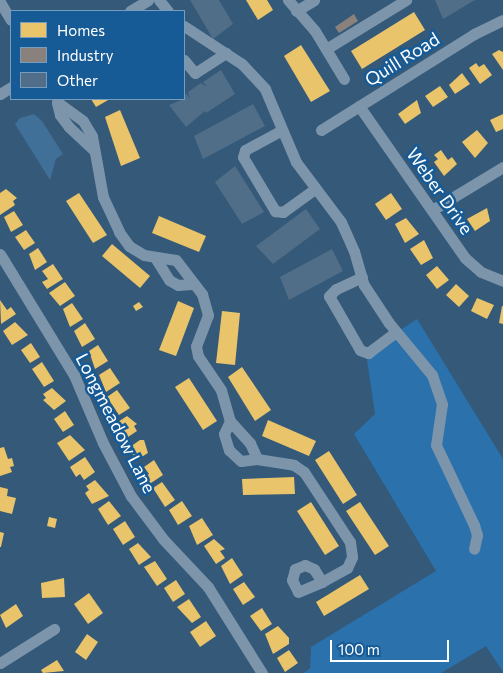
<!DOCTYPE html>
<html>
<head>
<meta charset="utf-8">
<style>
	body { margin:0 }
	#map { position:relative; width:503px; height:673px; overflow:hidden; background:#345979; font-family:Commissioner,sans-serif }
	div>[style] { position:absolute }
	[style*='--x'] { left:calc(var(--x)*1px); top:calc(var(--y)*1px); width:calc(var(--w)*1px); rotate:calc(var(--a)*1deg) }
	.green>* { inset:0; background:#2b71ac }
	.water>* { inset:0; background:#406f98 }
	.homes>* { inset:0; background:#e9c46a }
	.industry>* { inset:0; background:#8a817c }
	.building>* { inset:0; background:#516e88 }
	.minor>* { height:11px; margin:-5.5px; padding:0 5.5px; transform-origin:5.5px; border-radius:5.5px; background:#7d95ab }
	span { translate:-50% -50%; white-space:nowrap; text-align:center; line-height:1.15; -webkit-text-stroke:5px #175b96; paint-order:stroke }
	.street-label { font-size:18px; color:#fff }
	.legend { position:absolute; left:10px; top:10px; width:175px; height:90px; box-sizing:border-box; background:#175b96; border:1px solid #749dc0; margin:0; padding:6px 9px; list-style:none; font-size:15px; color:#fff }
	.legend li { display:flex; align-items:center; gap:10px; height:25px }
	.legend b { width:25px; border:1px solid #749dc0 }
	.scale { position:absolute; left:330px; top:640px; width:119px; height:22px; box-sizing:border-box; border:2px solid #fff; border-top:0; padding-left:6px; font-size:15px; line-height:18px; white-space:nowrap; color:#fff; -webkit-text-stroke:4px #175b96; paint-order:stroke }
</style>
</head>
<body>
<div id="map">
	<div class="green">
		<div style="clip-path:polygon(417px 319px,503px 459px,503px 672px,486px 646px,441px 673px,304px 673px,310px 668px,311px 647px,436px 571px,354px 434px,375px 414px,366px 353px)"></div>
	</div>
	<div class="water">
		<div style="clip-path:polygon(34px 114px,42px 121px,63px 154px,56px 159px,50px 180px,15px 124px,20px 118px)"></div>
	</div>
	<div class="homes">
		<div style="clip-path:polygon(246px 0,267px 0,273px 10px,258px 20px)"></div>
		<div style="clip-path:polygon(414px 12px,425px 30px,362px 69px,351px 51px)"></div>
		<div style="clip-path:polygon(301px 45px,330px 91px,311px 102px,284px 56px)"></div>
		<div style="clip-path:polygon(499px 50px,503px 52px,503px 70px,492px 54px)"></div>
		<div style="clip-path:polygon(476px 63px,479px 67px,484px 64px,492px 75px,480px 84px,469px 68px)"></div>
		<div style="clip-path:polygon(462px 73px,470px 84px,455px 94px,449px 85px)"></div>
		<div style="clip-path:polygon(440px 86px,448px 97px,433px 107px,425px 96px)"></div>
		<div style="clip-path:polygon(91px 99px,110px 99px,96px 107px)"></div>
		<div style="clip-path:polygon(417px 100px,421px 113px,405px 124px,398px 114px)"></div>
		<div style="clip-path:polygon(120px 110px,140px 158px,121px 166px,105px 117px)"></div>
		<div style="clip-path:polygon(503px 114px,503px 129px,496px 132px,490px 120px)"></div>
		<div style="clip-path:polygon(477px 130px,488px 143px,475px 158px,462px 142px)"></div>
		<div style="clip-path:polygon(441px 150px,448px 160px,452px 157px,457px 164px,444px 176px,434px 162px,438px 159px,434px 155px)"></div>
		<div style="clip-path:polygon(6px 189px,17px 198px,13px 201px,15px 205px,0 215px,0 193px)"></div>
		<div style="clip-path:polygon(79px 193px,107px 235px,93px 243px,66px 201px)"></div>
		<div style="clip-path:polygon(391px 193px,402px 209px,386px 220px,375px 204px)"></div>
		<div style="clip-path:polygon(487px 208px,490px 221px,475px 231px,467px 219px)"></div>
		<div style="clip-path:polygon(14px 211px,23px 225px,11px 232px,4px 217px)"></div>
		<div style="clip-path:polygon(159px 216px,206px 236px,199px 252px,152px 233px)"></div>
		<div style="clip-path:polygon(406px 218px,419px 234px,405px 243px,395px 224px)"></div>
		<div style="clip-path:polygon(26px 230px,35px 243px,24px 250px,15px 237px)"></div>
		<div style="clip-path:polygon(424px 240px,433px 258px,421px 265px,410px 249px)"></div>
		<div style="clip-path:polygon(112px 244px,150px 276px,140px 288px,102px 256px)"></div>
		<div style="clip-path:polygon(38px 248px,47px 262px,35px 270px,29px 254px)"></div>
		<div style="clip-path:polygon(53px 264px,63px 279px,47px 289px,42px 282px,48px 279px,42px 271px)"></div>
		<div style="clip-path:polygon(437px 266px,449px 280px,437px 289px,426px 275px)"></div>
		<div style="clip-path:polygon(65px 282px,75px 296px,60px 306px,49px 293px)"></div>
		<div style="clip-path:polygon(456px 284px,469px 296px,459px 307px,446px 295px)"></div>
		<div style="clip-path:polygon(477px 298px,494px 305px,487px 319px,471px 311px)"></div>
		<div style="clip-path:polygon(0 300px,7px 310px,11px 307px,16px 314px,1px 324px)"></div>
		<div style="clip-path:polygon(178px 301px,194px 308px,176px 356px,159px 350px)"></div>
		<div style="clip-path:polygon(139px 302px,143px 307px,136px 311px,133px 306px)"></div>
		<div style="clip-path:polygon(72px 303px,83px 319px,70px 327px,63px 309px)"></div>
		<div style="clip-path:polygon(502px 306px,503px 306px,503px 324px,499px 323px)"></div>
		<div style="clip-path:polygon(222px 311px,240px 313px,235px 365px,216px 363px)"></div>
		<div style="clip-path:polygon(15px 322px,28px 335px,12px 345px,3px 331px)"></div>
		<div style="clip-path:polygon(85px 323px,95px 339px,82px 347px,74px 331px)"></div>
		<div style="clip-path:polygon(31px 343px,40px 357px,30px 363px,21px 350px)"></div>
		<div style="clip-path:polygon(98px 345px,108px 361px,95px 369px,89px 351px)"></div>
		<div style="clip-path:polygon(42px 362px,54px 381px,44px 387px,32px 369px)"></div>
		<div style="clip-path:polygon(242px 367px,271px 410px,255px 421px,228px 377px)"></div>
		<div style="clip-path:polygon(110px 368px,120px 383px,106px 392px,99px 375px)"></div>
		<div style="clip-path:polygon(189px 378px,217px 421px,203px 430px,175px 387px)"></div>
		<div style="clip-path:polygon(52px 388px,66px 401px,54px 410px,43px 400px,46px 398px,43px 394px)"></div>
		<div style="clip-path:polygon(117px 390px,130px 408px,119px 415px,107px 397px)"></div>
		<div style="clip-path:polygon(65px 411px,74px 425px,63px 432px,54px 419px)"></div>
		<div style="clip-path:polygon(127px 416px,137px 424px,134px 426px,137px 431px,125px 439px,118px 422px)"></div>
		<div style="clip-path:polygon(268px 420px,316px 441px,309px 456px,262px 436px)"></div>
		<div style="clip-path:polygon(70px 435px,85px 450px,69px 461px,57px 443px)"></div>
		<div style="clip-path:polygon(140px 440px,144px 440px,148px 453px,135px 461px,130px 447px)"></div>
		<div style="clip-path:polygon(4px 447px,8px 459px,12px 458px,14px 466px,10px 467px,12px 472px,0 476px,0 448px)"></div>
		<div style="clip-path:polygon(329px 451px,357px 495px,343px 504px,315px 460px)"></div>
		<div style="clip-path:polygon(85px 457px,95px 472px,84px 480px,80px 474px,76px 477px,70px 467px)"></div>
		<div style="clip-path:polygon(154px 460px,163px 475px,148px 485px,143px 477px,149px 474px,144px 467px)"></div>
		<div style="clip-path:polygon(294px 477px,295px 494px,243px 495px,242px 479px)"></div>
		<div style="clip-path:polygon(95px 480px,109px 496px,92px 504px,85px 493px,89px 490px,86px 486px)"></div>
		<div style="clip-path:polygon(162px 482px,175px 500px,165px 507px,153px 488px)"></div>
		<div style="clip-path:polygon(0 487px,8px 489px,7px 496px,16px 498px,12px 514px,0 511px)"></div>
		<div style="clip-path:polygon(109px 501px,121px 516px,108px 525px,98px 509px)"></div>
		<div style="clip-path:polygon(182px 501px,192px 516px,178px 525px,169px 510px)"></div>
		<div style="clip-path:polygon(311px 502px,339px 546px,325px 555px,297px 511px)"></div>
		<div style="clip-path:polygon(360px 502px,389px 546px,375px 555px,346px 511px)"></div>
		<div style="clip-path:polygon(49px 517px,57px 519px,55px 528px,47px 526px)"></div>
		<div style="clip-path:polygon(202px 518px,213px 535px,197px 545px,189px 526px)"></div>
		<div style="clip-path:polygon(125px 521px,135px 537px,123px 545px,113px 529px)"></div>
		<div style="clip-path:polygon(0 532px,4px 533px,1px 547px,0 547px)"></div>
		<div style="clip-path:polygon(214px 539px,225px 549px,220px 551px,225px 558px,216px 564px,204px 546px)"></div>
		<div style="clip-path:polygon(138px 543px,151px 557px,139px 565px,129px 549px)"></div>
		<div style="clip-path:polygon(232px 558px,243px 575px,230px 584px,221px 566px)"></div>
		<div style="clip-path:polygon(155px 561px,167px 579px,157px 586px,144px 567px)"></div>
		<div style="clip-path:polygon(360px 575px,369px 589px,324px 616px,316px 602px)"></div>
		<div style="clip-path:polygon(64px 578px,65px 597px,42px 598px,41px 583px)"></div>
		<div style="clip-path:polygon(176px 580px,185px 594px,173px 602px,164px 588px)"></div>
		<div style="clip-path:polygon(244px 582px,255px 597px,243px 605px,233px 589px)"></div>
		<div style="clip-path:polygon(89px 593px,103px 613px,88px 624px,74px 604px)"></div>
		<div style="clip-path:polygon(189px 599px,201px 617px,192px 623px,177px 607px)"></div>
		<div style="clip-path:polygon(16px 604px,23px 616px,6px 628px,0 615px)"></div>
		<div style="clip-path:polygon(262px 608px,272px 624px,261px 631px,250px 616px)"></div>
		<div style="clip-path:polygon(206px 621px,216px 636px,200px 647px,190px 632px)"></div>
		<div style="clip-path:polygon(278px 626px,289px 638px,289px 644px,273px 654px,265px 634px)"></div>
		<div style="clip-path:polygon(87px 634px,98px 642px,86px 660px,75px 652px)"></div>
		<div style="clip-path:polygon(289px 650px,298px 663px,285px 672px,277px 658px)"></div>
		<div style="clip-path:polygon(57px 660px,64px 671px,43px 673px,41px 670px)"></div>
	</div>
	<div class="industry">
		<div style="clip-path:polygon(354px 14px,358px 21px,339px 33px,335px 27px)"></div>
	</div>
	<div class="building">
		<div style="clip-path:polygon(190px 0,219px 0,233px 24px,213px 39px)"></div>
		<div style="clip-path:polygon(435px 0,475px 0,443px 19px)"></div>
		<div style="clip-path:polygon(221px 70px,235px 94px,206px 113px,205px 111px,186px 127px,169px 105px,184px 99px,186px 93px,190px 99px,188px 92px,201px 83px,207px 87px,203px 82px)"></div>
		<div style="clip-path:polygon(253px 104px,265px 126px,203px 159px,194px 136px)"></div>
		<div style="clip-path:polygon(235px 166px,264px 212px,242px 224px,215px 182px)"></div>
		<div style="clip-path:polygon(306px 209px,320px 229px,273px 264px,256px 246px)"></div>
		<div style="clip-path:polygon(332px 249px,343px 271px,289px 300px,280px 277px)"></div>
	</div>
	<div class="minor">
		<div style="--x:159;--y:0;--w:14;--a:51"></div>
		<div style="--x:288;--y:0;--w:41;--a:48.9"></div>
		<div style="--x:315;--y:31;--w:56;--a:58.9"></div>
		<div style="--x:0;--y:2;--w:21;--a:59"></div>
		<div style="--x:130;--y:11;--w:21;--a:-31"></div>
		<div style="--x:296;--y:11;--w:21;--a:-31"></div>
		<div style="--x:184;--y:26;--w:69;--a:33.2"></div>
		<div style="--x:242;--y:64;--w:34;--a:47"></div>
		<div style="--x:265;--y:89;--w:79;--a:67"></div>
		<div style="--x:296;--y:162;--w:75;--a:53.1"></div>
		<div style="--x:341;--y:222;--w:32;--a:66"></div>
		<div style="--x:354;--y:251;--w:35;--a:74"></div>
		<div style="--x:364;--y:285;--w:45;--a:56.7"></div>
		<div style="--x:389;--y:323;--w:67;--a:50.4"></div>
		<div style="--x:432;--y:375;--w:31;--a:71"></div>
		<div style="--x:442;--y:404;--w:41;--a:98.3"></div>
		<div style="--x:436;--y:445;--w:89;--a:64.6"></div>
		<div style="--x:474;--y:525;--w:10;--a:73"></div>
		<div style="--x:477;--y:535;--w:14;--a:102"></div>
		<div style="--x:326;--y:49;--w:94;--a:-31.5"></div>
		<div style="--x:184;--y:60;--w:17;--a:50"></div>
		<div style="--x:195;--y:73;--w:37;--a:-33"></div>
		<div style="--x:0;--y:94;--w:13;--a:-32"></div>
		<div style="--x:57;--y:102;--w:32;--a:36"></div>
		<div style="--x:83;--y:121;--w:17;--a:59"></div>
		<div style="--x:92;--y:136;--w:62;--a:79.8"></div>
		<div style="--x:103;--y:197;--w:38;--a:65"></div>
		<div style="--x:119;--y:232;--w:17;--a:54"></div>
		<div style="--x:129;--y:246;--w:17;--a:31"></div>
		<div style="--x:144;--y:255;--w:32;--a:9"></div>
		<div style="--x:176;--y:260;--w:43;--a:52.6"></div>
		<div style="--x:202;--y:294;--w:22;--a:74"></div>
		<div style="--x:208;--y:315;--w:33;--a:111"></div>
		<div style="--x:196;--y:346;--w:10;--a:79"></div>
		<div style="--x:198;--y:356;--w:41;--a:55.9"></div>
		<div style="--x:221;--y:390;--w:32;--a:74"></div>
		<div style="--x:230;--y:421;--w:30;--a:48"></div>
		<div style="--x:250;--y:443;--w:17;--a:66"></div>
		<div style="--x:57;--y:103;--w:12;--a:76"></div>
		<div style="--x:60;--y:115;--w:15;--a:53"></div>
		<div style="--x:69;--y:127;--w:34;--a:43"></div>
		<div style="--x:359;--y:106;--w:185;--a:55.1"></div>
		<div style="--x:465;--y:258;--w:21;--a:41"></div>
		<div style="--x:481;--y:272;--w:24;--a:22"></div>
		<div style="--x:282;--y:130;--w:42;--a:151.6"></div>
		<div style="--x:245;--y:150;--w:7;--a:106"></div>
		<div style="--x:243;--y:157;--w:63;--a:59.3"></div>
		<div style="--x:275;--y:211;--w:8;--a:7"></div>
		<div style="--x:283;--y:212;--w:39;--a:-36"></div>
		<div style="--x:321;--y:130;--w:181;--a:-32.1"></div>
		<div style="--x:474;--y:34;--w:32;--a:-26"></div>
		<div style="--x:432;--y:210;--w:83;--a:-31.2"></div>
		<div style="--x:0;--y:254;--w:142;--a:58.6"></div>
		<div style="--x:74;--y:375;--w:74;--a:66.9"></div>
		<div style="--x:103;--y:443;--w:60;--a:62.2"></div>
		<div style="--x:131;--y:496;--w:54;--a:53.3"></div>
		<div style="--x:163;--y:539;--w:66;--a:46.8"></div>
		<div style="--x:208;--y:587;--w:102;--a:57.9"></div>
		<div style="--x:156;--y:259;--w:25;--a:58"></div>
		<div style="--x:169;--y:280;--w:10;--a:29"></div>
		<div style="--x:178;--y:285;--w:14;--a:-4"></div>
		<div style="--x:362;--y:277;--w:29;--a:155"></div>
		<div style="--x:336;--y:289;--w:10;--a:135"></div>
		<div style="--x:329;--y:296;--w:62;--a:60.1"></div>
		<div style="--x:360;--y:350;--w:9;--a:21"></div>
		<div style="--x:368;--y:353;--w:35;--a:-37"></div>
		<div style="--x:230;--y:421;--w:14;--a:115"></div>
		<div style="--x:224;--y:434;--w:17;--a:73"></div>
		<div style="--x:229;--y:450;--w:16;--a:43"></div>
		<div style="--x:241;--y:461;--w:16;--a:-7"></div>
		<div style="--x:257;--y:459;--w:37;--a:9"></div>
		<div style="--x:294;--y:465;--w:12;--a:35"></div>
		<div style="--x:304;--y:472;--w:84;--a:56.7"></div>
		<div style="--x:350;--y:542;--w:15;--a:82"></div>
		<div style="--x:352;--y:557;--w:12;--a:114"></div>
		<div style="--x:347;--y:568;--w:29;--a:151"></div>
		<div style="--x:322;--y:582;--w:15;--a:-122"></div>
		<div style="--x:314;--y:569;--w:10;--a:-156"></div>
		<div style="--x:305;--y:565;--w:11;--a:158"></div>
		<div style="--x:295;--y:569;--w:11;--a:105"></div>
		<div style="--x:292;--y:580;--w:13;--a:63"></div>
		<div style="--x:298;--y:592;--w:26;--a:-23"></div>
		<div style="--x:0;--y:663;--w:64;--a:-32.2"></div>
	</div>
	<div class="street-label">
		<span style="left:402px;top:59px;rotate:-32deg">Quill Road</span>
		<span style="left:440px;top:191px;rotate:55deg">Weber Drive</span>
		<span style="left:116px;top:423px;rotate:63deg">Longmeadow Lane</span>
	</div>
	<ul class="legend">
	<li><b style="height:14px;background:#e9c46a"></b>Homes</li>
	<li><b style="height:14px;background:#8a817c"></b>Industry</li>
	<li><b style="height:14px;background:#516e88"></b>Other</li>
	</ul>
	<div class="scale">100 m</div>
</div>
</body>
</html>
